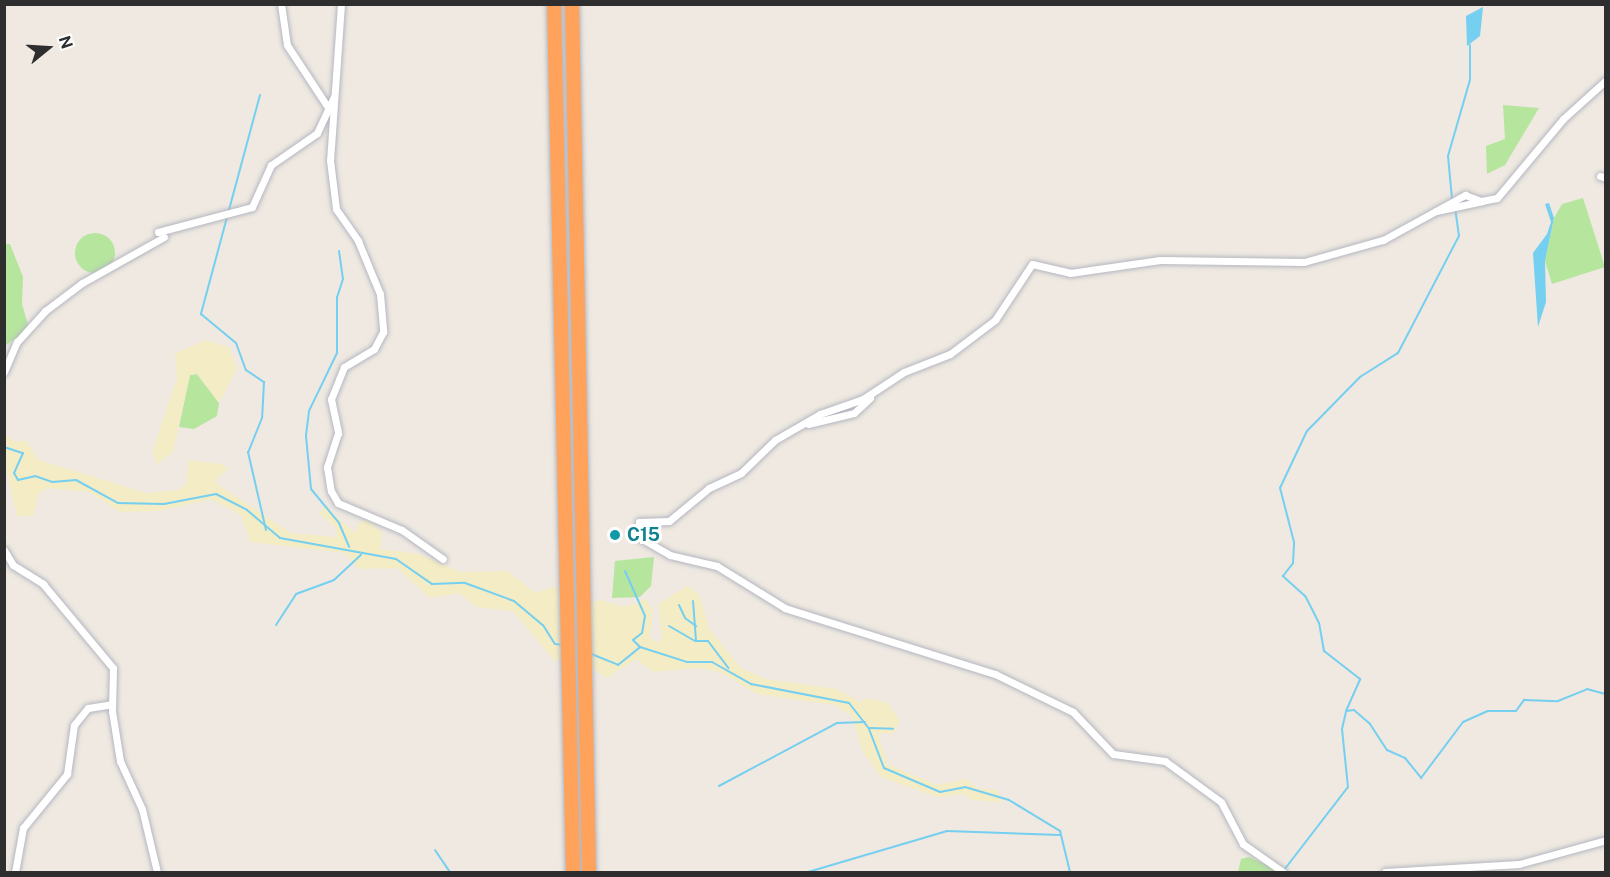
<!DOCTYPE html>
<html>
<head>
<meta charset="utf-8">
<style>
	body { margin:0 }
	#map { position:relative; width:1610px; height:877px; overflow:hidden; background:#efe9e1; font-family:"Public Sans",sans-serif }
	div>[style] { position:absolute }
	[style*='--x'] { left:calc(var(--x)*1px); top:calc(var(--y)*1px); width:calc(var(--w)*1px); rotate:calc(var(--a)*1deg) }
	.green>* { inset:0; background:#b6e59e }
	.round { border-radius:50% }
	.sand>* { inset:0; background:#f3ecc5 }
	.water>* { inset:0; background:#75cff0 }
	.stream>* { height:2px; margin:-1px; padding:0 1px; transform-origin:1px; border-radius:1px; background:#75cff0 }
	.roads { filter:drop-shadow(0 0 2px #b4b7c1) drop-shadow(0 0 2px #b4b7c1) }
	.street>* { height:7px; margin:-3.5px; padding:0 3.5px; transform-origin:3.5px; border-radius:3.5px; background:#fff }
	.highway>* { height:14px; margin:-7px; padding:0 7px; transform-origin:7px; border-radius:7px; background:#ffa35c }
	.dots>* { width:16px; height:16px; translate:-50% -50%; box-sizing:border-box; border:3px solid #fff; border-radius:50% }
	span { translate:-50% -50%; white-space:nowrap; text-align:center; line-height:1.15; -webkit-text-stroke:6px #fff; paint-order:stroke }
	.culture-label { font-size:18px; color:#0d838f; font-weight:700 }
	.left { translate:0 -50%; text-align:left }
	.frame { position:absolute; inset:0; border:6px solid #2e2e2e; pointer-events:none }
	.north { position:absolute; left:18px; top:18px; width:60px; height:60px; -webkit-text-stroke:4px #fff; paint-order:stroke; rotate:72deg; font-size:16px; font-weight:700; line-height:24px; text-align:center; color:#2e2e2e }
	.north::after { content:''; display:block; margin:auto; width:21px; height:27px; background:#2e2e2e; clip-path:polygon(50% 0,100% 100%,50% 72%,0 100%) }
</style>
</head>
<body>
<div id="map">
	<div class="green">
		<div style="clip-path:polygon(1503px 105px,1539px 108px,1505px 165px,1487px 174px,1486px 146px,1505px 139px)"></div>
		<div style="clip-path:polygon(1583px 198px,1605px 267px,1552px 284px,1545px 261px,1554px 218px,1562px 204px)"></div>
		<div class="round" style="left:75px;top:233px;width:40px;height:40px"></div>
		<div style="clip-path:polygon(4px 244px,10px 244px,23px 277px,22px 304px,29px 328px,5px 346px,5px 369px)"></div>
		<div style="clip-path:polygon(197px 374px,219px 403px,217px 416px,194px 429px,179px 427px,190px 375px)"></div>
		<div style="clip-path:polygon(654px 557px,651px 586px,640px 597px,612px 598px,615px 561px)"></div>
		<div style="clip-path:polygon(1249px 857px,1278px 870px,1278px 872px,1238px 872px,1241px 859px)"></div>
	</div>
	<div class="sand">
		<div style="clip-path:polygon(205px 340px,229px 347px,237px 369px,219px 403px,197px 374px,190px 375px,173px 452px,157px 464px,152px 453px,177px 378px,175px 354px)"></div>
		<div style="clip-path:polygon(4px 433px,14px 441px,26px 441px,39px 460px,146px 493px,178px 490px,186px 484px,189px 460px,222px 464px,228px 469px,214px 482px,291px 533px,337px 537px,336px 527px,319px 514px,325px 506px,355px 533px,360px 521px,368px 520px,382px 533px,380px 549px,419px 554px,460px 572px,508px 571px,535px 593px,555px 586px,572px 609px,600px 600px,625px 607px,645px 599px,653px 609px,650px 637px,657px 643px,662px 638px,658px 604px,687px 586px,699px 594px,709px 628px,741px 668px,766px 679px,837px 689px,860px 702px,867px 698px,888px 703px,900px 721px,893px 734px,878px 733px,887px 764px,937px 785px,966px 779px,980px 789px,997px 790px,1002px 802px,971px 800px,964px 794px,937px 797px,881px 777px,863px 752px,852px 716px,834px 705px,757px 694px,720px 672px,698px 668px,653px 672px,636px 659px,607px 678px,578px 659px,554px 660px,513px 611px,476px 607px,459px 593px,430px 598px,397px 568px,359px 569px,345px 553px,250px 542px,241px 515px,211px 499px,159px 511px,120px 512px,89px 492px,48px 488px,39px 493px,33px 516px,17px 516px,5px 466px)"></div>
	</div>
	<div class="water">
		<div style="clip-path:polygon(1483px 7px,1480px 36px,1467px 46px,1466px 16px)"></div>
		<div style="clip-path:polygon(1549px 203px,1554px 218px,1545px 261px,1546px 302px,1538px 327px,1533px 253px,1547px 234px,1551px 222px,1545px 204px)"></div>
	</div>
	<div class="stream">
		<div style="--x:260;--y:95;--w:227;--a:105.1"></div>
		<div style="--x:201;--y:314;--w:45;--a:39.6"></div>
		<div style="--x:236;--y:343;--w:29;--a:70"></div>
		<div style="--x:246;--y:370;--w:22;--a:34"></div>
		<div style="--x:264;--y:382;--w:36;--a:93"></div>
		<div style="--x:262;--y:418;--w:37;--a:112"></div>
		<div style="--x:248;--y:452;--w:80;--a:77"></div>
		<div style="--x:1452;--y:199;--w:43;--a:-95.3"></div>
		<div style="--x:1448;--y:156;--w:79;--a:-73.9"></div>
		<div style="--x:1470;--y:80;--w:35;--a:-90"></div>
		<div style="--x:339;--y:251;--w:28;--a:82"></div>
		<div style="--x:343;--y:279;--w:19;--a:108"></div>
		<div style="--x:337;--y:297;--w:56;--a:90"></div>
		<div style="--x:337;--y:353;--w:64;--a:115.8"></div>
		<div style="--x:309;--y:411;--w:25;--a:97"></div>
		<div style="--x:306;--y:436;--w:53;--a:84.6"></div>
		<div style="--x:311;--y:489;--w:44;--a:50.5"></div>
		<div style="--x:339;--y:523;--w:26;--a:67"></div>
		<div style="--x:4;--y:447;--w:20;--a:18"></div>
		<div style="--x:23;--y:453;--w:22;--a:114"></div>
		<div style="--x:14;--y:473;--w:8;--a:60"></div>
		<div style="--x:18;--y:480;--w:17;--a:-13"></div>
		<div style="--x:35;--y:476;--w:18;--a:19"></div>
		<div style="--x:52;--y:482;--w:24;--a:-5"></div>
		<div style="--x:76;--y:480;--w:48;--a:28.7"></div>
		<div style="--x:118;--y:503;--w:46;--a:1.2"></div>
		<div style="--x:164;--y:504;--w:53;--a:-10.9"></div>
		<div style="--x:216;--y:494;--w:35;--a:27"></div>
		<div style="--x:247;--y:510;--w:43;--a:40.3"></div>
		<div style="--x:280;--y:538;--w:118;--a:10.3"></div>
		<div style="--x:396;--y:559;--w:44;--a:34.8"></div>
		<div style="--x:432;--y:584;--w:33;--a:-2"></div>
		<div style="--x:465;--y:583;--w:52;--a:20.2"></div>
		<div style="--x:514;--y:601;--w:38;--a:40"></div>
		<div style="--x:543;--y:625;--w:22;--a:58"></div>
		<div style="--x:555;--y:644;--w:9;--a:6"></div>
		<div style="--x:625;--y:571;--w:49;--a:66"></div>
		<div style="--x:645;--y:616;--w:17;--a:100"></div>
		<div style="--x:642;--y:633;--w:11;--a:142"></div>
		<div style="--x:633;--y:640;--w:10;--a:45"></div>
		<div style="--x:693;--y:601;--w:40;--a:85.7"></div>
		<div style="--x:696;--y:641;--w:12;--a:0"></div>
		<div style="--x:708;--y:641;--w:34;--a:53"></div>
		<div style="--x:679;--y:605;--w:14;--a:65"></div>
		<div style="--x:685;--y:618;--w:14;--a:36"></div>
		<div style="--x:276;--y:625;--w:37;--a:-57"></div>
		<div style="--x:296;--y:594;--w:40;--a:-20.2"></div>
		<div style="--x:334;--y:580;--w:37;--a:-43"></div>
		<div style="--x:669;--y:626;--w:30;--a:30"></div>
		<div style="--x:589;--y:653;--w:31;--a:22"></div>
		<div style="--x:618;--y:665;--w:28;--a:-39"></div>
		<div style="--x:640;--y:647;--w:49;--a:17.7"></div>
		<div style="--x:687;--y:662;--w:25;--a:0"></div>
		<div style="--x:712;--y:662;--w:45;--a:29.4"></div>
		<div style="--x:751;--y:684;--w:100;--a:11"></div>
		<div style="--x:849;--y:703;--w:33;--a:52"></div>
		<div style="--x:869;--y:729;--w:42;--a:69"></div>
		<div style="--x:884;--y:768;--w:61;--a:23.2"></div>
		<div style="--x:940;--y:792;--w:25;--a:-11"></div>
		<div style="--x:965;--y:787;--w:46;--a:16.5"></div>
		<div style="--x:1009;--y:800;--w:60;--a:31.3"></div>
		<div style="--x:1060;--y:831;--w:42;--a:76.3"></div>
		<div style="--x:1346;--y:711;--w:35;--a:-66"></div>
		<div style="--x:1360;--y:679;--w:46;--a:-142.1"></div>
		<div style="--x:1324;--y:651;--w:28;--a:-100"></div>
		<div style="--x:1319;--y:623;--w:30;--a:-117"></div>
		<div style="--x:1305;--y:596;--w:30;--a:-138"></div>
		<div style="--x:1283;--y:576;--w:16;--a:-52"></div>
		<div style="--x:1293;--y:563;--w:21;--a:-87"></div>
		<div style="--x:1294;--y:542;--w:56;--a:-104.5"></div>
		<div style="--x:1280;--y:488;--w:63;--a:-64.7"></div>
		<div style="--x:1307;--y:431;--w:76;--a:-45.5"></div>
		<div style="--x:1360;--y:377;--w:45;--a:-32.3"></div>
		<div style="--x:1398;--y:353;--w:132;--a:-62.5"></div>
		<div style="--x:1459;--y:236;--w:29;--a:-98"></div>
		<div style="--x:870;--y:728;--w:23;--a:2"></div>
		<div style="--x:719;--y:786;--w:134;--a:-28.1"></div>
		<div style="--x:837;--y:723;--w:28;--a:-2"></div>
		<div style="--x:435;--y:850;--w:27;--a:56"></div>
		<div style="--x:1284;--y:870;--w:105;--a:-52.4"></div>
		<div style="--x:1348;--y:787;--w:58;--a:-95.9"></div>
		<div style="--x:1342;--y:729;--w:18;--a:-77"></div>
		<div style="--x:1346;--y:711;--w:8;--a:-7"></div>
		<div style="--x:1354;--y:710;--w:21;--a:41"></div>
		<div style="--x:1370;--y:724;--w:31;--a:57"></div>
		<div style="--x:1387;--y:750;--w:20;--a:24"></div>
		<div style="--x:1405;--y:758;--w:26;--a:51"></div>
		<div style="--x:1421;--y:778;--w:70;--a:-53.1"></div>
		<div style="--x:1463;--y:722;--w:27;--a:-24"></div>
		<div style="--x:1488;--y:711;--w:28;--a:0"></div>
		<div style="--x:1516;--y:711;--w:14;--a:-54"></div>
		<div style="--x:1524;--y:700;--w:34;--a:2"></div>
		<div style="--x:1558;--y:701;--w:31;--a:-22"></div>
		<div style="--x:1587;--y:689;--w:20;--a:15"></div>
		<div style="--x:808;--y:872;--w:145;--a:-16.4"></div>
		<div style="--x:947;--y:831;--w:113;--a:2"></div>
	</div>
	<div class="roads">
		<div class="street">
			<div style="--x:281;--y:4;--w:41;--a:81.7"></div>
			<div style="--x:287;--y:45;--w:77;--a:56.7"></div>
			<div style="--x:341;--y:4;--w:156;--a:94"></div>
			<div style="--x:330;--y:160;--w:49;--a:83"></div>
			<div style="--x:336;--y:209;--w:39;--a:55"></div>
			<div style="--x:358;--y:241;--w:57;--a:67.5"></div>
			<div style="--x:380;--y:294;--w:38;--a:85"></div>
			<div style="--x:383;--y:332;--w:19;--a:118"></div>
			<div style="--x:374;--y:349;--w:35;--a:149"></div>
			<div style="--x:344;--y:367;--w:35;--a:112"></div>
			<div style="--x:331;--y:399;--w:35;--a:78"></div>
			<div style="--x:338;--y:433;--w:36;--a:108"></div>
			<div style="--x:327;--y:467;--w:24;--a:81"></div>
			<div style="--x:331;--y:491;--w:14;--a:60"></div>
			<div style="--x:338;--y:503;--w:69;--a:22.9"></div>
			<div style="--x:402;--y:530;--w:50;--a:35.3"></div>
			<div style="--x:1600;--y:176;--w:6;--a:18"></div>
			<div style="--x:1436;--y:211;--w:48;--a:-12"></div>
			<div style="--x:158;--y:232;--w:97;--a:-14.9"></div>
			<div style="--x:252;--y:207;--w:46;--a:-65.7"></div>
			<div style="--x:271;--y:165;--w:56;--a:-34.8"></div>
			<div style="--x:317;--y:133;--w:40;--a:-65"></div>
			<div style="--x:4;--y:372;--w:33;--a:-67"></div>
			<div style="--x:17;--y:342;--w:42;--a:-47.9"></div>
			<div style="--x:45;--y:311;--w:46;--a:-37.1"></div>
			<div style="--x:82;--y:283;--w:94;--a:-29.3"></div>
			<div style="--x:808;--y:424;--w:47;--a:-13.4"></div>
			<div style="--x:854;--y:413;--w:22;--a:-43"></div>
			<div style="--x:4;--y:550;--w:17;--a:59"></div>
			<div style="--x:13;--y:565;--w:36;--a:32"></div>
			<div style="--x:43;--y:584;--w:109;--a:50.2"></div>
			<div style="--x:113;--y:668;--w:43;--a:91.3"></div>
			<div style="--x:112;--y:711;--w:51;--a:80.9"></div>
			<div style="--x:120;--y:761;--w:53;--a:65.4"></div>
			<div style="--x:142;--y:809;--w:65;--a:76.6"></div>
			<div style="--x:15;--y:872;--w:45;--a:-79.7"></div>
			<div style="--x:23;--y:828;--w:70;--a:-50.8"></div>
			<div style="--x:67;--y:774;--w:49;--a:-81.9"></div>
			<div style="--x:74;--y:725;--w:22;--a:-51"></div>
			<div style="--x:88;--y:708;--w:24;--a:-9"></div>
			<div style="--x:1283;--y:872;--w:49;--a:-145"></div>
			<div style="--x:1243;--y:844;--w:47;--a:-117.6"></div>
			<div style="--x:1221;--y:802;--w:69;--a:-143.8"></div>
			<div style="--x:1165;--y:761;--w:52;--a:-172.3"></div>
			<div style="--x:1113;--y:754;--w:58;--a:-133.6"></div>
			<div style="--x:1073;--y:712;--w:87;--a:-154"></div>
			<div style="--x:995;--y:674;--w:220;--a:-162.6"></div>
			<div style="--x:785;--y:608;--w:80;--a:-148.3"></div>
			<div style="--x:717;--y:566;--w:48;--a:-166.8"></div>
			<div style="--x:670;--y:555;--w:36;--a:-150"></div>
			<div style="--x:639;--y:537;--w:15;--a:-90"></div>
			<div style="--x:639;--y:522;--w:30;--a:-2"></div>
			<div style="--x:669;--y:521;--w:52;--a:-39.5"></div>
			<div style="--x:709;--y:488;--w:35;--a:-25"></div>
			<div style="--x:741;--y:473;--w:47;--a:-44.1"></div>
			<div style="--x:775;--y:440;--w:52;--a:-30"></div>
			<div style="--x:820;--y:414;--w:46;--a:-19.2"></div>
			<div style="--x:863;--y:399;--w:49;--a:-33.4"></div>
			<div style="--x:904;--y:372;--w:49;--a:-21.4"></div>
			<div style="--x:950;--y:354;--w:56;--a:-37.1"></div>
			<div style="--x:995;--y:320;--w:67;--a:-56.5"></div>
			<div style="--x:1032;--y:264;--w:39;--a:13"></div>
			<div style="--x:1070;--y:273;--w:91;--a:-8.2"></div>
			<div style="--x:1160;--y:260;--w:144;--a:0.8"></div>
			<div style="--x:1304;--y:262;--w:82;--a:-15.6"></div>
			<div style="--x:1383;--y:240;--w:94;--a:-28.8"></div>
			<div style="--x:1465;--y:195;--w:17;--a:21"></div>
			<div style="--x:1481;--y:201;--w:16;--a:-11"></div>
			<div style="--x:1497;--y:198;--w:103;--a:-50.1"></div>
			<div style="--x:1563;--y:119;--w:58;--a:-42.2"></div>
			<div style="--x:1385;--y:872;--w:134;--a:-3.4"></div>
			<div style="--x:1519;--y:864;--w:90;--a:-15.4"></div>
		</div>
		<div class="highway">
			<div style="--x:554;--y:4;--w:868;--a:88.75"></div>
			<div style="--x:572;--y:4;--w:868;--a:88.88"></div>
		</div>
	</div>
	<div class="dots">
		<div style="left:615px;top:535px;background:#0f9aa8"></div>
	</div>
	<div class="culture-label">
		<span class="left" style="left:627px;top:535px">C15</span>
	</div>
	<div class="frame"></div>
	<div class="north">N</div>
</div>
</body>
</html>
